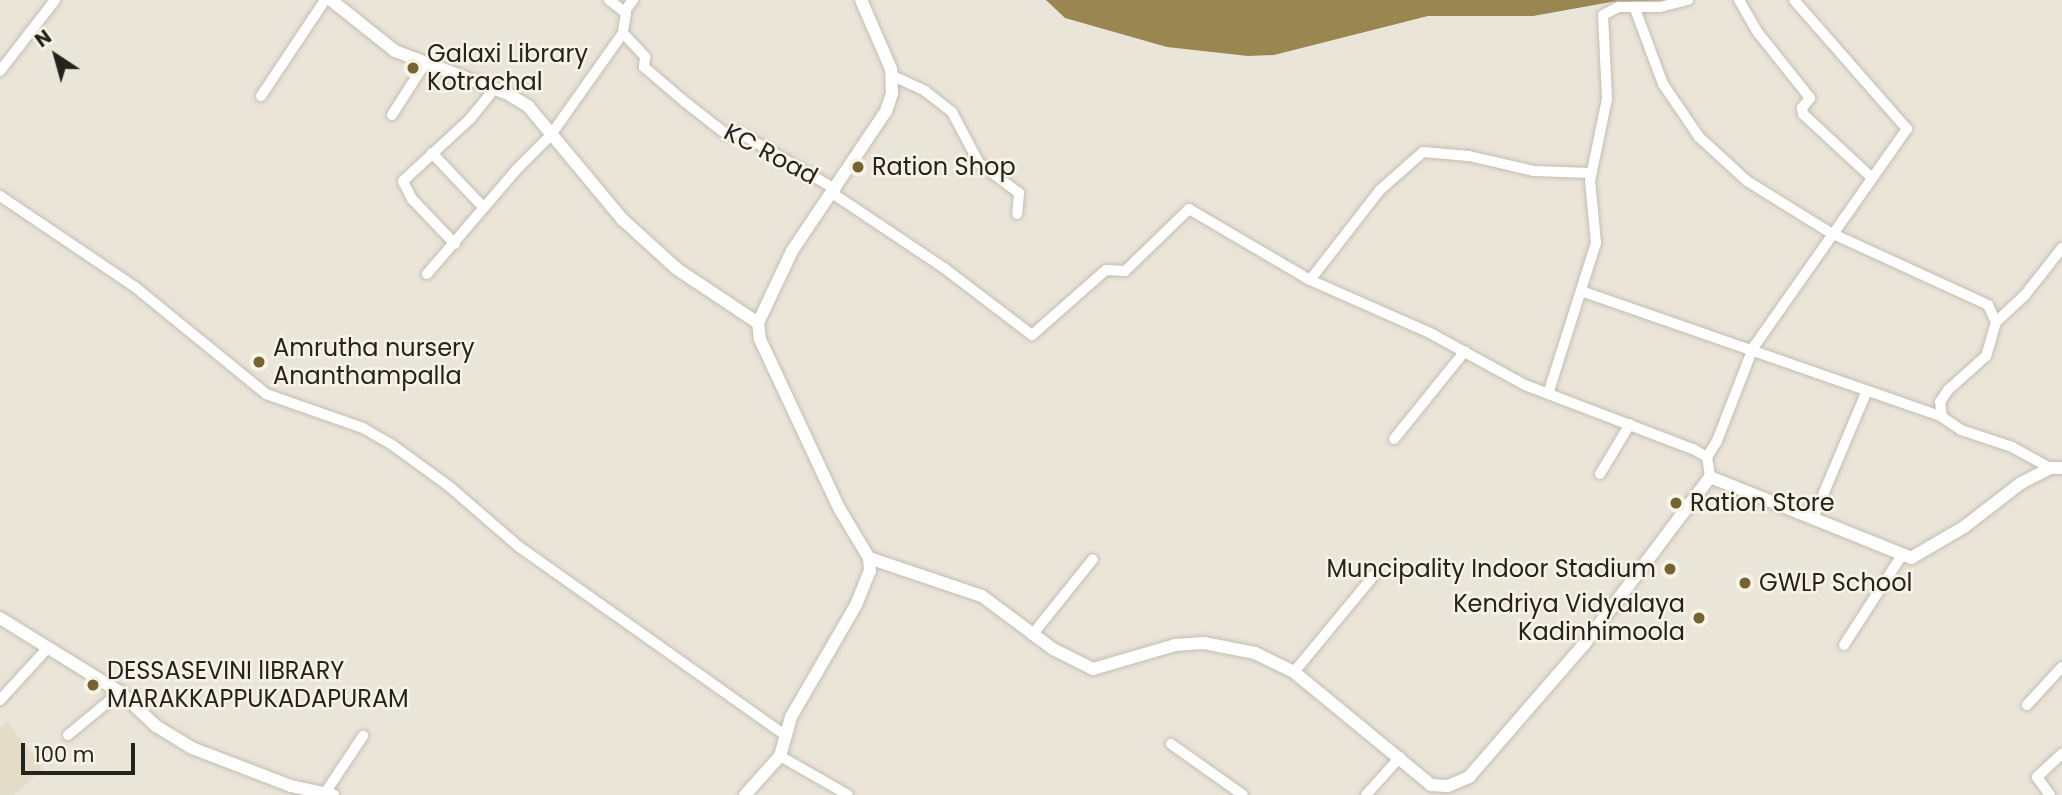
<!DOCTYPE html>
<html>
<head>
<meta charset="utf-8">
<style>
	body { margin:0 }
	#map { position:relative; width:2062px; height:795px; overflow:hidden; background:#eae5d9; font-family:Poppins,sans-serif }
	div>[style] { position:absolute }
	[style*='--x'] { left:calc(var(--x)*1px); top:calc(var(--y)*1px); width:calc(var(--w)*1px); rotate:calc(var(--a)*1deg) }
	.built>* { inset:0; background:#e2dcc8 }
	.water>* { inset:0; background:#998650 }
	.roads { filter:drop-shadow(0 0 2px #c2beb1) drop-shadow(0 0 2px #c2beb1) }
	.street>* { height:10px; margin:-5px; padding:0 5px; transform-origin:5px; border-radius:5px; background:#fff }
	.secondary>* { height:12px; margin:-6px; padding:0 6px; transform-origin:6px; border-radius:6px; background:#fff }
	.dots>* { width:19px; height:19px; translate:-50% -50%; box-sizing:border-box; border:4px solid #f7f3e6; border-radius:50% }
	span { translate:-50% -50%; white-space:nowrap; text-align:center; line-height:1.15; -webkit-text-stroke:5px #f7f3e6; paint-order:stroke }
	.poi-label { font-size:24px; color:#24231e }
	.left { translate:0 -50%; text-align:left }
	.right { translate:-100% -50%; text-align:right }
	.street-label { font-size:24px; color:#24231e }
	.north { position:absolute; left:21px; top:21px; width:70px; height:70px; -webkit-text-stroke:5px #f7f3e6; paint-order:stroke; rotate:324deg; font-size:19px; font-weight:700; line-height:28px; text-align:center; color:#24231e }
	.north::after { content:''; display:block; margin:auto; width:24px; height:32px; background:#24231e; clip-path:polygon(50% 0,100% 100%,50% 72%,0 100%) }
	.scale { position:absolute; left:21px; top:743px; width:114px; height:32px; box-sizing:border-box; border:4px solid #24231e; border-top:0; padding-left:9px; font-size:21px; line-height:24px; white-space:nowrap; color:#24231e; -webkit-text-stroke:5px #f7f3e6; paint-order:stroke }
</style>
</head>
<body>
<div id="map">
	<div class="built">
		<div style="clip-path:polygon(7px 721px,43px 769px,14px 795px,0 795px,0 729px)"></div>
	</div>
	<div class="water">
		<div style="clip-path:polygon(1046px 0,1677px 0,1611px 2px,1533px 16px,1428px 16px,1274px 55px,1248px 56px,1167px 47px,1065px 18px)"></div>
	</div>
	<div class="roads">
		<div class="street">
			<div style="--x:609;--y:0;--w:21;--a:37"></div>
			<div style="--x:626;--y:13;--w:20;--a:99"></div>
			<div style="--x:623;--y:33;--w:33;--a:47"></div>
			<div style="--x:645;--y:57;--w:10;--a:96"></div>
			<div style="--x:644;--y:67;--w:54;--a:40.5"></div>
			<div style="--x:685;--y:102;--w:52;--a:38"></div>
			<div style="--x:726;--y:134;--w:12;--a:-9"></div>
			<div style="--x:738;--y:132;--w:113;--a:30.4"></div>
			<div style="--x:1739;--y:0;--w:39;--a:60"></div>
			<div style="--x:1759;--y:34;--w:82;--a:51.4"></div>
			<div style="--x:1810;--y:98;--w:13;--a:129"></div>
			<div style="--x:1802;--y:108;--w:6;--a:81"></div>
			<div style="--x:1803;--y:114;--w:94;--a:42.8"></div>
			<div style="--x:1635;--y:9;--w:80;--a:69.5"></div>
			<div style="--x:1663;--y:84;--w:64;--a:55.8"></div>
			<div style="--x:1699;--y:137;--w:65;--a:42.5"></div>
			<div style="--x:1747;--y:181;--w:99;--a:31.8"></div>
			<div style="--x:1831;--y:233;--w:173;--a:24.6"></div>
			<div style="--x:1988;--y:305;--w:19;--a:65"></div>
			<div style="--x:1996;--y:322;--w:35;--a:106"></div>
			<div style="--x:1986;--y:356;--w:51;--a:138.2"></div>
			<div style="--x:1948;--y:390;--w:14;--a:124"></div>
			<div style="--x:1940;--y:402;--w:15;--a:82"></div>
			<div style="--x:1942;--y:417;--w:23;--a:34"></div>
			<div style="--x:1961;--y:430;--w:54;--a:18.4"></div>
			<div style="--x:2012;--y:447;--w:43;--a:28.9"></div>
			<div style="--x:624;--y:12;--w:15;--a:-53"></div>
			<div style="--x:0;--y:71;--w:90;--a:-52.2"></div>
			<div style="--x:891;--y:75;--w:38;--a:25"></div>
			<div style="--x:925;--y:91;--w:34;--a:38"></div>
			<div style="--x:952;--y:112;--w:58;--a:62.1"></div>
			<div style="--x:979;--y:163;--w:50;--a:36.9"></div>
			<div style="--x:1019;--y:193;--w:21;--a:95"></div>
			<div style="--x:261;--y:96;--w:115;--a:-56.3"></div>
			<div style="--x:392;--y:115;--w:59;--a:-57.4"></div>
			<div style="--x:432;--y:153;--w:74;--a:46.6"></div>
			<div style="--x:832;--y:193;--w:135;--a:33.8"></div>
			<div style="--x:944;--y:268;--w:111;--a:37.3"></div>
			<div style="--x:1032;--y:335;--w:98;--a:-41.3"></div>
			<div style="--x:1106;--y:270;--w:19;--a:3"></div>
			<div style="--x:1125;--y:271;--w:89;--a:-44.1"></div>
			<div style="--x:1189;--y:209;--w:140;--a:30.4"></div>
			<div style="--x:1310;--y:280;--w:114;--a:-52.1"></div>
			<div style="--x:1380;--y:190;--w:57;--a:-41.5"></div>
			<div style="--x:1423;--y:152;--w:46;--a:5"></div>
			<div style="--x:1469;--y:156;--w:67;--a:13"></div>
			<div style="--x:1534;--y:171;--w:56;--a:2"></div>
			<div style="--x:0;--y:196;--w:163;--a:34"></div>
			<div style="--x:135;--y:287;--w:169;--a:39.2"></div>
			<div style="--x:266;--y:394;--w:103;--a:19.3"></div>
			<div style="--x:363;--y:428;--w:32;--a:30"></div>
			<div style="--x:391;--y:444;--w:73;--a:36.1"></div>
			<div style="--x:450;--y:487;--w:90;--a:40.9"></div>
			<div style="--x:518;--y:546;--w:329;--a:35.3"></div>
			<div style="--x:455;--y:244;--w:62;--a:-133.7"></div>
			<div style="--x:412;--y:199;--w:20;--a:-117"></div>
			<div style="--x:403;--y:181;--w:91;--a:-42.8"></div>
			<div style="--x:470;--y:119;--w:38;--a:-51"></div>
			<div style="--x:427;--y:274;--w:137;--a:-49.4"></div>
			<div style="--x:516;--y:170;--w:48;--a:-45"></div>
			<div style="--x:550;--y:136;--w:126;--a:-54.7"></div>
			<div style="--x:1310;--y:280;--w:131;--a:23.8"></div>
			<div style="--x:1430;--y:333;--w:108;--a:28.7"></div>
			<div style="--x:1525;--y:385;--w:180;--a:20.9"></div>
			<div style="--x:1693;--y:449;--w:16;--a:30"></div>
			<div style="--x:1707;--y:457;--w:20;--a:81"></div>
			<div style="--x:1584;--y:292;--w:379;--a:19.2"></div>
			<div style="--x:1996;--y:322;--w:40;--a:-43"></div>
			<div style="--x:2025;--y:295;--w:60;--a:-51.8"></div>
			<div style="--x:1549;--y:391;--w:155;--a:-72.4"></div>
			<div style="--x:1596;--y:243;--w:62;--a:-95.5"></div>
			<div style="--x:1590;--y:181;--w:84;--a:-78.3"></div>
			<div style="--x:1607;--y:99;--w:84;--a:-92.7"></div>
			<div style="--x:1603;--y:15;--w:18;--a:-27"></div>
			<div style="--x:1619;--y:7;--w:41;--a:0"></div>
			<div style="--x:1660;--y:7;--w:29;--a:-14"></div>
			<div style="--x:1394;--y:439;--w:113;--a:-51.1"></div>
			<div style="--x:1707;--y:457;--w:19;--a:-58"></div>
			<div style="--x:1717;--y:441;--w:100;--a:-68.8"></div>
			<div style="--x:1753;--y:348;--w:268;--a:-54.9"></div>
			<div style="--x:1907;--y:129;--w:171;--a:-131.2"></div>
			<div style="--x:1600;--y:474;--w:58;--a:-59"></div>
			<div style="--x:1814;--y:516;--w:134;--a:-67.1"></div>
			<div style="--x:1032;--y:635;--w:97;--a:-51.2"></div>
			<div style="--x:1844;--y:645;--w:107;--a:-57.2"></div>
			<div style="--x:1294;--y:672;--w:129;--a:-50.4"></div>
			<div style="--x:0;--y:700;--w:68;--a:-47.4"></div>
			<div style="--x:2027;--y:705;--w:52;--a:-47.4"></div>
			<div style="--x:68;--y:735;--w:67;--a:-39.6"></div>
			<div style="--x:1171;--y:744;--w:88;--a:35.3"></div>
			<div style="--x:780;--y:756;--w:78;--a:29.8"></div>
			<div style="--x:325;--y:793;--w:69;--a:-56.3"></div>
			<div style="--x:1366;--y:795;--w:51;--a:-48.2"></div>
			<div style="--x:2050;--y:795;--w:22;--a:-126"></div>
			<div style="--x:2037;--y:777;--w:34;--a:-43"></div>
		</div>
		<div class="secondary">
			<div style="--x:331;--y:0;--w:82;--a:38.6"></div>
			<div style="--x:395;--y:51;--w:121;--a:20.8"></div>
			<div style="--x:508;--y:94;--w:23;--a:31"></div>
			<div style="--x:528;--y:106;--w:147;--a:50.2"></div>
			<div style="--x:622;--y:219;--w:74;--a:42.3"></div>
			<div style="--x:677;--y:269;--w:97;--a:33.7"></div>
			<div style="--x:758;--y:323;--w:80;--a:-64.7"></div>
			<div style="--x:792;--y:251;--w:169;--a:-56.1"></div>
			<div style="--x:886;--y:111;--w:18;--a:-71"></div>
			<div style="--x:892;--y:94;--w:25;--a:-92"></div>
			<div style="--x:891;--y:69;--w:75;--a:-113.5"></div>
			<div style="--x:869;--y:558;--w:119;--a:18.6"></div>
			<div style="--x:982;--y:596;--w:89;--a:36.7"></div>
			<div style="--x:1053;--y:649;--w:45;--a:26.6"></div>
			<div style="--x:1093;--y:669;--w:85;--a:-16.3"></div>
			<div style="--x:1175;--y:645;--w:29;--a:-4"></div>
			<div style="--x:1204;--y:643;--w:52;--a:11.1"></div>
			<div style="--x:1255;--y:653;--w:43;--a:26"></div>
			<div style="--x:1294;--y:672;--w:178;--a:39.5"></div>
			<div style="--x:1431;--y:785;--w:17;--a:3"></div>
			<div style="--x:1448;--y:786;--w:23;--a:-23"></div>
			<div style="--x:1469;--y:777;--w:177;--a:-49.1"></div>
			<div style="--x:1585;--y:643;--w:208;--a:-53"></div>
			<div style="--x:1710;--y:477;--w:217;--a:21.9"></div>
			<div style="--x:1911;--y:558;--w:61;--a:-30.3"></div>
			<div style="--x:1964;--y:527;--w:72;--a:-37.7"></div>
			<div style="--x:2021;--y:483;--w:33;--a:-27"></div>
			<div style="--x:2050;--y:468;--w:12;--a:0"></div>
			<div style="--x:0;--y:618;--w:141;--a:31.7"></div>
			<div style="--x:120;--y:692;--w:50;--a:43.4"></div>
			<div style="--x:156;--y:726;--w:42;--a:31.4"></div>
			<div style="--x:192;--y:748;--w:106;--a:21"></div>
			<div style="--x:291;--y:786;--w:43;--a:12.1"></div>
			<div style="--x:745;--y:795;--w:52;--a:-48.1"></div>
			<div style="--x:780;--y:756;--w:41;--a:-74.2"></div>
			<div style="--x:791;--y:717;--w:129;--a:-59.9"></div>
			<div style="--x:856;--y:605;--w:37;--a:-68"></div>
			<div style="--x:870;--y:571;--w:13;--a:-94"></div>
			<div style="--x:869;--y:558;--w:58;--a:-121"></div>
			<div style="--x:839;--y:508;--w:187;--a:-115.1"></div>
			<div style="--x:760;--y:339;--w:16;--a:-97"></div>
		</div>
	</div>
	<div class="dots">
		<div style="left:413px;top:68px;background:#756432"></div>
		<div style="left:858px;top:167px;background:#756432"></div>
		<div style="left:259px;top:362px;background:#756432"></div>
		<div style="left:1676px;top:503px;background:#756432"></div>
		<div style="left:1670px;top:569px;background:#756432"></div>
		<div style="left:1745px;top:583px;background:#756432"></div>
		<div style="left:1699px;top:618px;background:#756432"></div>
		<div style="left:93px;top:685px;background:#756432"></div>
	</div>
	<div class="poi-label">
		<span class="left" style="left:427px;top:68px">Galaxi Library<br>Kotrachal</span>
		<span class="left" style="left:872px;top:167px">Ration Shop</span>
		<span class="left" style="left:273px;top:362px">Amrutha nursery<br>Ananthampalla</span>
		<span class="left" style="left:1690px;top:503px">Ration Store</span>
		<span class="right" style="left:1656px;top:569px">Muncipality Indoor Stadium</span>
		<span class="left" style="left:1759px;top:583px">GWLP School</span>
		<span class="right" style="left:1685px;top:618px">Kendriya Vidyalaya<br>Kadinhimoola</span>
		<span class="left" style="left:107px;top:685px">DESSASEVINI lIBRARY<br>MARAKKAPPUKADAPURAM</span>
	</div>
	<div class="street-label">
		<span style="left:771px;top:154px;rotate:28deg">KC Road</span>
	</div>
	<div class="north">N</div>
	<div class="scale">100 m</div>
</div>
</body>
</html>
